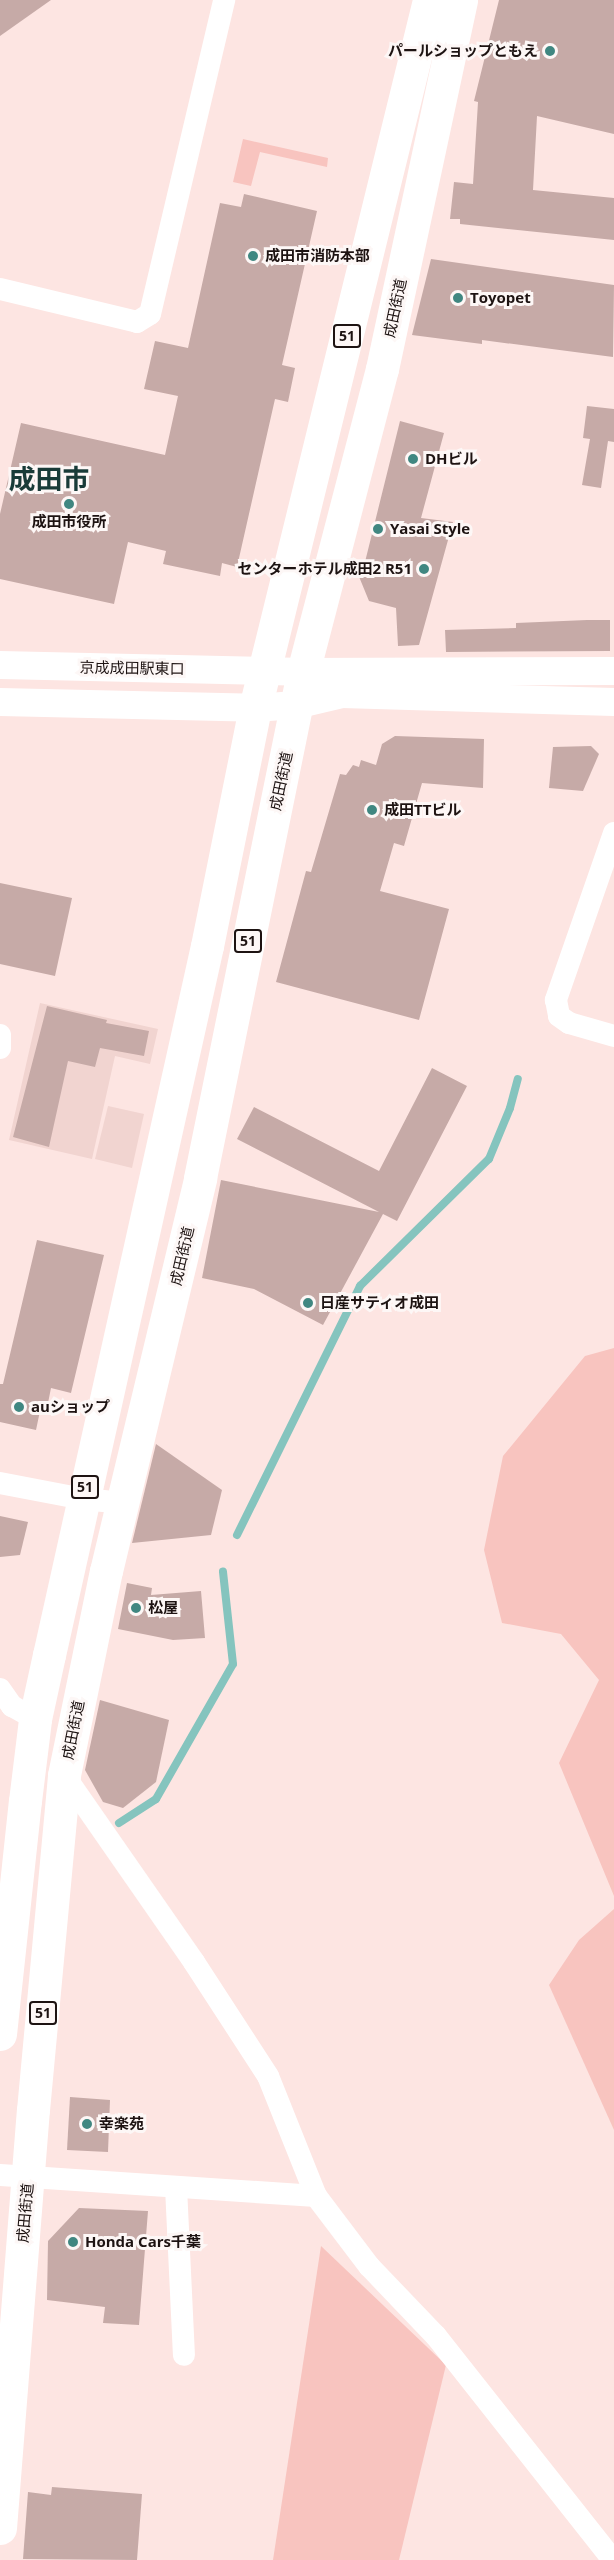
<!DOCTYPE html>
<html>
<head>
<meta charset="utf-8">
<style>
	body { margin:0 }
	#map { position:relative; width:614px; height:2560px; overflow:hidden; background:#fde5e2; font-family:"Open Sans","Noto Sans JP",sans-serif }
	div>[style] { position:absolute }
	[style*='--x'] { left:calc(var(--x)*1px); top:calc(var(--y)*1px); width:calc(var(--w)*1px); rotate:calc(var(--a)*1deg) }
	.built>* { inset:0; background:#f1d4d0 }
	.green>* { inset:0; background:#f8c4bf }
	.stream>* { height:8px; margin:-4px; padding:0 4px; transform-origin:4px; border-radius:4px; background:#85c4be }
	.building>* { inset:0; background:#c6aaa7 }
	.minor>* { height:22px; margin:-11px; padding:0 11px; transform-origin:11px; border-radius:11px; background:#fff }
	.tertiary>* { height:28px; margin:-14px; padding:0 14px; transform-origin:14px; border-radius:14px; background:#fff }
	.trunk>* { height:33px; margin:-16.5px; padding:0 16.5px; transform-origin:16.5px; border-radius:16.5px; background:#fff }
	.dots>* { width:16px; height:16px; translate:-50% -50%; box-sizing:border-box; border:3px solid #fdf7f6; border-radius:50% }
	span { translate:-50% -50%; white-space:nowrap; text-align:center; line-height:1.15; -webkit-text-stroke:6px #fdf7f6; paint-order:stroke }
	.shield-label span { padding:2px 4px; background:#fdf7f6; border:2px solid; border-radius:4px; -webkit-text-stroke-width:0 }
	.shield-label { font-size:14px; color:#1d1312; font-weight:700 }
	.poi-label { font-size:15px; color:#1d1312; font-weight:700 }
	.right { translate:-100% -50%; text-align:right }
	.left { translate:0 -50%; text-align:left }
	.street-label { font-size:15px; color:#1d1312 }
	.town-label { font-size:27px; color:#193b38; font-weight:700 }
</style>
</head>
<body>
<div id="map">
	<div class="built">
		<div style="clip-path:polygon(40px 1003px,158px 1029px,150px 1064px,115px 1056px,92px 1159px,9px 1140px)"></div>
		<div style="clip-path:polygon(108px 1106px,144px 1114px,132px 1168px,95px 1159px)"></div>
	</div>
	<div class="green">
		<div style="clip-path:polygon(243px 139px,328px 158px,327px 167px,260px 152px,251px 186px,233px 182px)"></div>
		<div style="clip-path:polygon(614px 1348px,614px 1896px,559px 1763px,599px 1680px,561px 1634px,502px 1623px,484px 1550px,503px 1456px,585px 1356px)"></div>
		<div style="clip-path:polygon(614px 1909px,614px 2130px,549px 1985px,579px 1940px)"></div>
		<div style="clip-path:polygon(321px 2246px,446px 2365px,399px 2560px,273px 2560px)"></div>
	</div>
	<div class="stream">
		<div style="--x:237;--y:1535;--w:278;--a:-63.7"></div>
		<div style="--x:360;--y:1286;--w:181;--a:-44.6"></div>
		<div style="--x:489;--y:1159;--w:55;--a:-67.6"></div>
		<div style="--x:510;--y:1108;--w:30;--a:-75"></div>
		<div style="--x:119;--y:1823;--w:44;--a:-33"></div>
		<div style="--x:156;--y:1799;--w:155;--a:-60.3"></div>
		<div style="--x:233;--y:1664;--w:93;--a:-96.2"></div>
	</div>
	<div class="building">
		<div style="clip-path:polygon(0 0,51px 0,0 36px)"></div>
		<div style="clip-path:polygon(499px 0,614px 0,614px 134px,537px 116px,533px 190px,614px 198px,614px 240px,460px 224px,460px 219px,450px 219px,454px 182px,473px 184px,478px 102px,474px 101px)"></div>
		<div style="clip-path:polygon(244px 194px,317px 211px,282px 365px,295px 368px,288px 402px,275px 399px,237px 567px,222px 563px,220px 576px,163px 564px,166px 551px,128px 542px,114px 604px,0 579px,0 514px,21px 423px,165px 455px,178px 396px,144px 389px,155px 341px,188px 348px,220px 203px,241px 207px)"></div>
		<div style="clip-path:polygon(431px 259px,614px 285px,613px 357px,482px 340px,482px 344px,412px 335px)"></div>
		<div style="clip-path:polygon(587px 406px,614px 409px,614px 442px,608px 441px,601px 488px,582px 485px,590px 439px,583px 438px)"></div>
		<div style="clip-path:polygon(400px 421px,444px 433px,421px 518px,453px 522px,419px 645px,398px 646px,396px 608px,369px 601px,353px 562px,364px 566px)"></div>
		<div style="clip-path:polygon(587px 620px,610px 620px,610px 651px,446px 652px,445px 630px,516px 628px,516px 623px)"></div>
		<div style="clip-path:polygon(395px 736px,484px 739px,483px 788px,422px 783px,404px 846px,394px 843px,380px 891px,449px 909px,419px 1020px,276px 982px,306px 871px,311px 872px,340px 774px,346px 775px,353px 765px,359px 767px,361px 760px,376px 765px,382px 744px)"></div>
		<div style="clip-path:polygon(591px 746px,599px 754px,583px 791px,549px 788px,553px 747px)"></div>
		<div style="clip-path:polygon(0 883px,72px 898px,55px 976px,0 964px)"></div>
		<div style="clip-path:polygon(47px 1006px,107px 1020px,106px 1023px,149px 1031px,144px 1056px,100px 1048px,95px 1067px,68px 1061px,49px 1147px,13px 1137px)"></div>
		<div style="clip-path:polygon(432px 1068px,467px 1086px,397px 1221px,383px 1214px,323px 1325px,254px 1289px,202px 1278px,221px 1180px,379px 1212px,237px 1139px,254px 1107px,379px 1171px)"></div>
		<div style="clip-path:polygon(37px 1240px,104px 1255px,71px 1393px,51px 1388px,46px 1413px,40px 1411px,36px 1430px,0 1422px,0 1384px,3px 1384px)"></div>
		<div style="clip-path:polygon(156px 1444px,222px 1490px,211px 1535px,132px 1543px)"></div>
		<div style="clip-path:polygon(0 1516px,28px 1522px,20px 1555px,0 1557px)"></div>
		<div style="clip-path:polygon(127px 1583px,152px 1588px,151px 1595px,201px 1591px,205px 1638px,173px 1640px,118px 1629px)"></div>
		<div style="clip-path:polygon(100px 1700px,169px 1720px,156px 1782px,123px 1808px,103px 1802px,85px 1770px)"></div>
		<div style="clip-path:polygon(70px 2097px,110px 2100px,108px 2152px,67px 2150px)"></div>
		<div style="clip-path:polygon(79px 2208px,148px 2211px,139px 2325px,103px 2323px,105px 2307px,47px 2300px,48px 2241px)"></div>
		<div style="clip-path:polygon(52px 2487px,142px 2494px,137px 2560px,23px 2559px,28px 2492px,51px 2495px)"></div>
	</div>
	<div class="minor">
		<div style="--x:0;--y:289;--w:141;--a:13.5"></div>
		<div style="--x:137;--y:322;--w:15;--a:-32"></div>
		<div style="--x:150;--y:314;--w:323;--a:-76.7"></div>
		<div style="--x:614;--y:833;--w:177;--a:109.2"></div>
		<div style="--x:556;--y:1000;--w:16;--a:79"></div>
		<div style="--x:559;--y:1016;--w:12;--a:35"></div>
		<div style="--x:569;--y:1023;--w:47;--a:16.1"></div>
		<div style="--x:0;--y:1035;--w:13;--a:90"></div>
		<div style="--x:0;--y:1483;--w:85;--a:10.9"></div>
		<div style="--x:83;--y:1499;--w:41;--a:5.6"></div>
		<div style="--x:0;--y:1689;--w:21;--a:55"></div>
		<div style="--x:12;--y:1706;--w:26;--a:29"></div>
		<div style="--x:0;--y:2175;--w:317;--a:3.8"></div>
		<div style="--x:316;--y:2196;--w:129;--a:-111.8"></div>
		<div style="--x:268;--y:2076;--w:136;--a:-123"></div>
		<div style="--x:194;--y:1962;--w:228;--a:-124.8"></div>
		<div style="--x:176;--y:2187;--w:168;--a:87.3"></div>
		<div style="--x:316;--y:2196;--w:88;--a:52.9"></div>
		<div style="--x:369;--y:2266;--w:97;--a:46.3"></div>
		<div style="--x:436;--y:2336;--w:285;--a:51.7"></div>
	</div>
	<div class="tertiary">
		<div style="--x:0;--y:665;--w:303;--a:1.3"></div>
		<div style="--x:303;--y:672;--w:311;--a:-0.2"></div>
		<div style="--x:0;--y:702;--w:255;--a:1.3"></div>
		<div style="--x:255;--y:708;--w:41;--a:-4.2"></div>
		<div style="--x:296;--y:705;--w:47;--a:-13.4"></div>
		<div style="--x:342;--y:694;--w:272;--a:1.7"></div>
	</div>
	<div class="trunk">
		<div style="--x:0;--y:2034;--w:234;--a:-83.9"></div>
		<div style="--x:25;--y:1801;--w:83;--a:-83"></div>
		<div style="--x:35;--y:1719;--w:66;--a:-77.7"></div>
		<div style="--x:49;--y:1655;--w:726;--a:-77.44"></div>
		<div style="--x:207;--y:946;--w:243;--a:-78.6"></div>
		<div style="--x:255;--y:708;--w:729;--a:-76.19"></div>
		<div style="--x:0;--y:2528;--w:419;--a:-85.5"></div>
		<div style="--x:33;--y:2110;--w:336;--a:-84.7"></div>
		<div style="--x:64;--y:1775;--w:208;--a:-78.4"></div>
		<div style="--x:106;--y:1571;--w:404;--a:-76.5"></div>
		<div style="--x:200;--y:1178;--w:516;--a:-78.49"></div>
		<div style="--x:303;--y:672;--w:313;--a:-75.4"></div>
		<div style="--x:382;--y:369;--w:377;--a:-77.9"></div>
	</div>
	<div class="dots">
		<div style="left:550px;top:51px;background:#408781"></div>
		<div style="left:253px;top:256px;background:#408781"></div>
		<div style="left:458px;top:298px;background:#408781"></div>
		<div style="left:413px;top:459px;background:#408781"></div>
		<div style="left:69px;top:504px;background:#408781"></div>
		<div style="left:378px;top:529px;background:#408781"></div>
		<div style="left:424px;top:569px;background:#408781"></div>
		<div style="left:372px;top:810px;background:#408781"></div>
		<div style="left:308px;top:1303px;background:#408781"></div>
		<div style="left:19px;top:1407px;background:#408781"></div>
		<div style="left:136px;top:1608px;background:#408781"></div>
		<div style="left:87px;top:2124px;background:#408781"></div>
		<div style="left:73px;top:2242px;background:#408781"></div>
	</div>
	<div class="shield-label">
		<span style="left:347px;top:336px">51</span>
		<span style="left:248px;top:941px">51</span>
		<span style="left:85px;top:1487px">51</span>
		<span style="left:43px;top:2013px">51</span>
	</div>
	<div class="poi-label">
		<span class="right" style="left:538px;top:51px">パールショップともえ</span>
		<span class="left" style="left:265px;top:256px">成田市消防本部</span>
		<span class="left" style="left:470px;top:298px">Toyopet</span>
		<span class="left" style="left:425px;top:459px">DHビル</span>
		<span style="left:69px;top:522px">成田市役所</span>
		<span class="left" style="left:390px;top:529px">Yasai Style</span>
		<span class="right" style="left:412px;top:569px">センターホテル成田2 R51</span>
		<span class="left" style="left:384px;top:810px">成田TTビル</span>
		<span class="left" style="left:320px;top:1303px">日産サティオ成田</span>
		<span class="left" style="left:31px;top:1407px">auショップ</span>
		<span class="left" style="left:148px;top:1608px">松屋</span>
		<span class="left" style="left:99px;top:2124px">幸楽苑</span>
		<span class="left" style="left:85px;top:2242px">Honda Cars千葉</span>
	</div>
	<div class="street-label">
		<span style="left:395px;top:308px;rotate:-78deg">成田街道</span>
		<span style="left:132px;top:668px;rotate:1deg">京成成田駅東口</span>
		<span style="left:281px;top:781px;rotate:-78deg">成田街道</span>
		<span style="left:182px;top:1256px;rotate:-77deg">成田街道</span>
		<span style="left:73px;top:1730px;rotate:-79deg">成田街道</span>
		<span style="left:25px;top:2213px;rotate:-85deg">成田街道</span>
	</div>
	<div class="town-label">
		<span style="left:49px;top:479px">成田市</span>
	</div>
</div>
</body>
</html>
